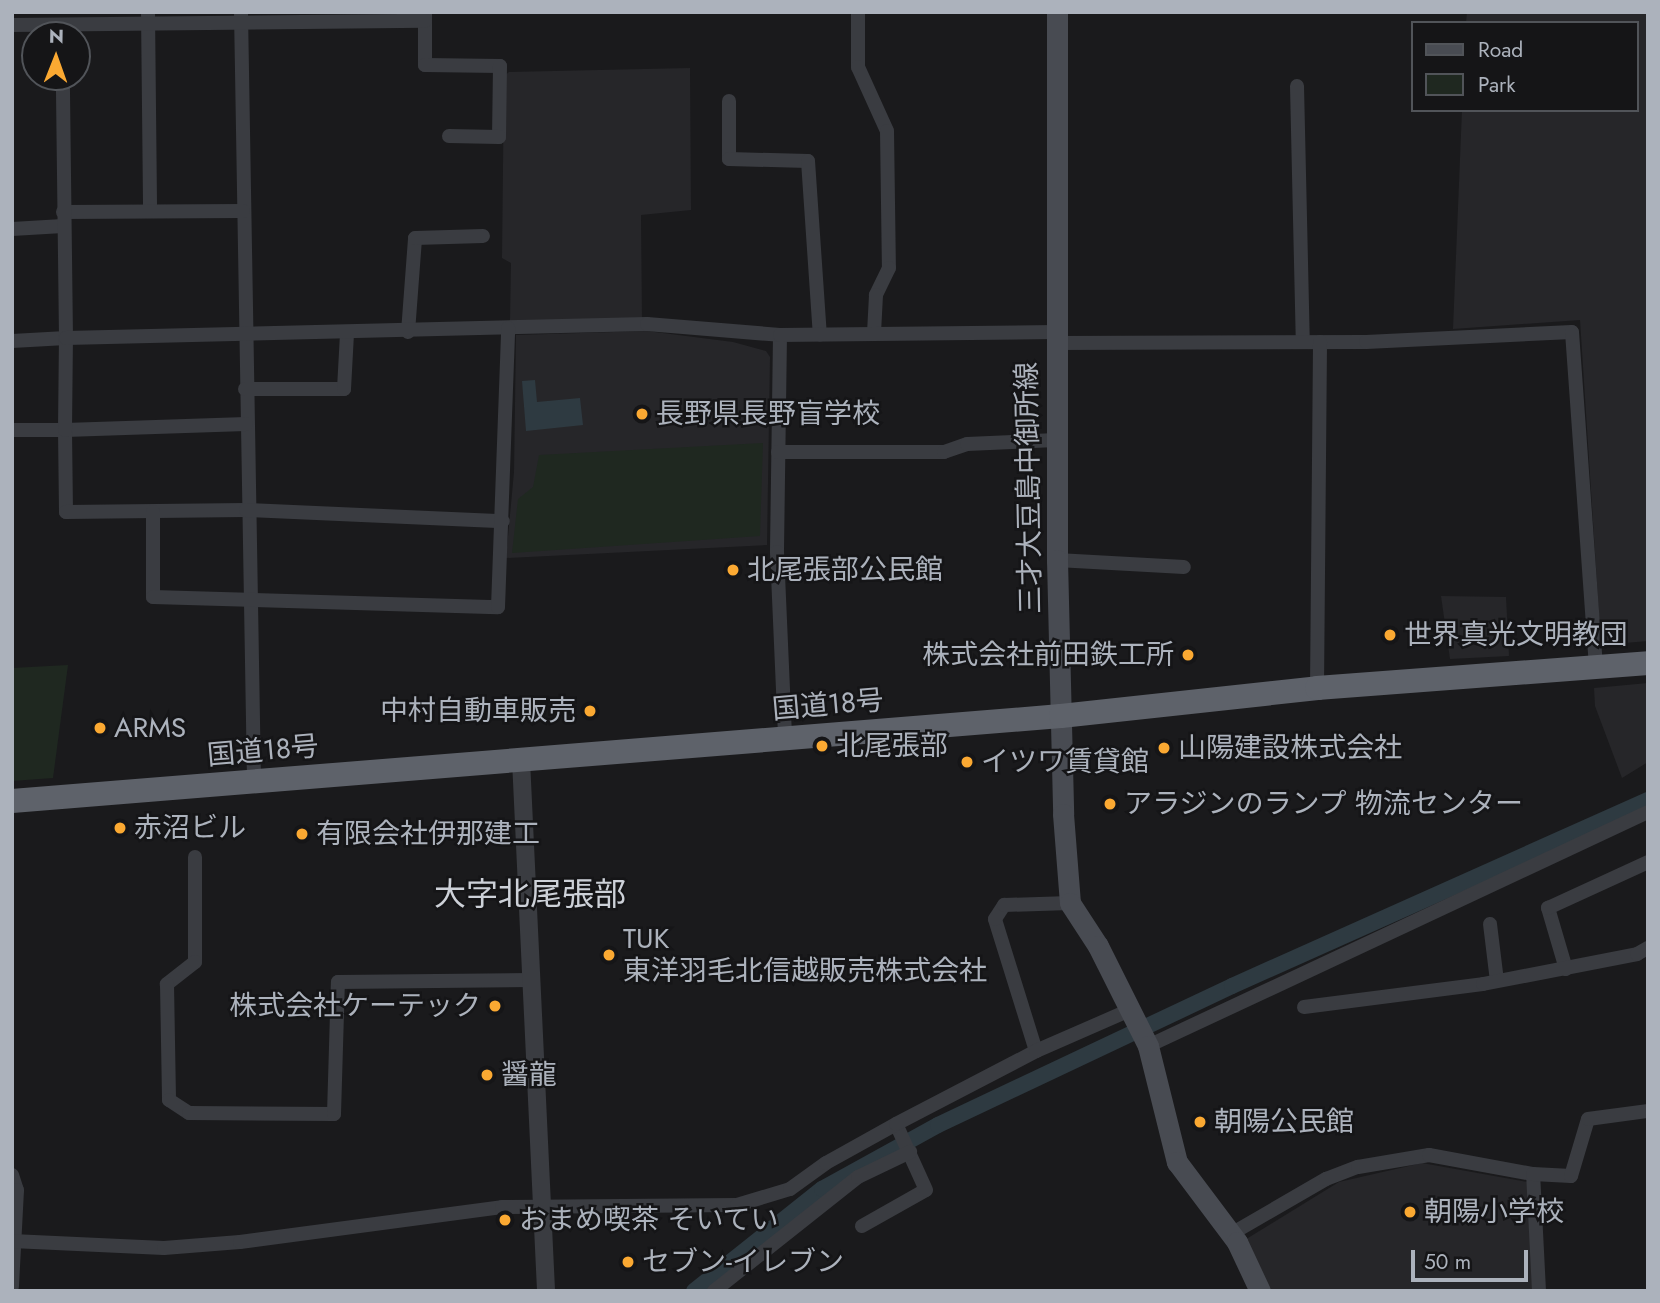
<!DOCTYPE html>
<html>
<head>
<meta charset="utf-8">
<style>
	body { margin:0 }
	#map { position:relative; width:1660px; height:1303px; overflow:hidden; background:#1a1a1c; font-family:Jost,"Noto Sans JP",sans-serif }
	div>[style] { position:absolute }
	[style*='--x'] { left:calc(var(--x)*1px); top:calc(var(--y)*1px); width:calc(var(--w)*1px); rotate:calc(var(--a)*1deg) }
	.built>* { inset:0; background:#262629 }
	.green>* { inset:0; background:#1f2820 }
	.water>* { inset:0; background:#2e3a41 }
	.canal>* { height:16px; margin:-8px; padding:0 8px; transform-origin:8px; border-radius:8px; background:#2e3a41 }
	.minor>* { height:14px; margin:-7px; padding:0 7px; transform-origin:7px; border-radius:7px; background:#3a3c41 }
	.tertiary>* { height:18px; margin:-9px; padding:0 9px; transform-origin:9px; border-radius:9px; background:#3a3c41 }
	.secondary>* { height:21px; margin:-10.5px; padding:0 10.5px; transform-origin:10.5px; border-radius:10.5px; background:#484b52 }
	.trunk>* { height:24px; margin:-12px; padding:0 12px; transform-origin:12px; border-radius:12px; background:#5e626a }
	.dots>* { width:19px; height:19px; translate:-50% -50%; box-sizing:border-box; border:4px solid #151517; border-radius:50% }
	span { translate:-50% -50%; white-space:nowrap; text-align:center; line-height:1.15; -webkit-text-stroke:5px #151517; paint-order:stroke }
	.poi-label { font-size:28px; color:#acb2bc }
	.left { translate:0 -50%; text-align:left }
	.right { translate:-100% -50%; text-align:right }
	.street-label { font-size:28px; color:#acb2bc }
	.quarter-label { font-size:32px; color:#cdd1d8 }
	.frame { position:absolute; inset:0; border:14px solid #acb2bc; pointer-events:none }
	.legend { position:absolute; left:1411px; top:21px; width:228px; height:91px; box-sizing:border-box; background:#151517; border:2px solid #515459; margin:0; padding:9px 12px; list-style:none; font-size:21px; color:#acb2bc }
	.legend li { display:flex; align-items:center; gap:14px; height:35px }
	.legend b { width:35px; border:2px solid #515459 }
	.north { position:absolute; left:21px; top:21px; width:70px; height:70px; box-sizing:border-box; background:#151517; border:2px solid #515459; border-radius:50%; rotate:1deg; font-size:19px; font-weight:700; line-height:28px; text-align:center; color:#acb2bc }
	.north::after { content:''; display:block; margin:auto; width:24px; height:32px; background:#fba932; clip-path:polygon(50% 0,100% 100%,50% 72%,0 100%) }
	.scale { position:absolute; left:1411px; top:1250px; width:117px; height:32px; box-sizing:border-box; border:4px solid #acb2bc; border-top:0; padding-left:9px; font-size:21px; line-height:24px; white-space:nowrap; color:#acb2bc; -webkit-text-stroke:5px #151517; paint-order:stroke }
</style>
</head>
<body>
<div id="map">
	<div class="built">
		<div style="clip-path:polygon(1467px 12px,1648px 12px,1648px 641px,1601px 645px,1580px 320px,1453px 329px,1462px 110px,1637px 110px,1637px 23px,1466px 23px)"></div>
		<div style="clip-path:polygon(690px 68px,691px 210px,641px 215px,642px 320px,510px 321px,511px 263px,502px 258px,504px 76px,509px 72px)"></div>
		<div style="clip-path:polygon(647px 331px,733px 342px,766px 351px,770px 357px,767px 545px,506px 558px,514px 472px,516px 335px)"></div>
		<div style="clip-path:polygon(1441px 596px,1506px 597px,1509px 656px,1450px 659px)"></div>
		<div style="clip-path:polygon(1648px 683px,1648px 762px,1622px 778px,1595px 706px,1594px 688px)"></div>
		<div style="clip-path:polygon(1422px 1163px,1528px 1182px,1533px 1291px,1266px 1291px,1243px 1241px,1339px 1182px)"></div>
	</div>
	<div class="green">
		<div style="clip-path:polygon(763px 443px,760px 536px,512px 553px,518px 499px,533px 487px,539px 455px)"></div>
		<div style="clip-path:polygon(68px 665px,53px 778px,12px 781px,12px 668px)"></div>
	</div>
	<div class="water">
		<div style="clip-path:polygon(535px 380px,537px 402px,580px 398px,583px 425px,526px 431px,522px 381px)"></div>
	</div>
	<div class="canal">
		<div style="--x:694;--y:1291;--w:164;--a:-38.6"></div>
		<div style="--x:822;--y:1189;--w:132;--a:-28.9"></div>
		<div style="--x:938;--y:1125;--w:325;--a:-25.3"></div>
		<div style="--x:1232;--y:986;--w:456;--a:-24.1"></div>
	</div>
	<div class="minor">
		<div style="--x:148;--y:12;--w:199;--a:89.4"></div>
		<div style="--x:241;--y:12;--w:770;--a:89.03"></div>
		<div style="--x:858;--y:12;--w:55;--a:90"></div>
		<div style="--x:858;--y:67;--w:70;--a:65.6"></div>
		<div style="--x:887;--y:131;--w:137;--a:89.2"></div>
		<div style="--x:889;--y:268;--w:30;--a:116"></div>
		<div style="--x:876;--y:295;--w:39;--a:93"></div>
		<div style="--x:425;--y:14;--w:51;--a:90"></div>
		<div style="--x:425;--y:65;--w:75;--a:0.8"></div>
		<div style="--x:500;--y:66;--w:71;--a:90.8"></div>
		<div style="--x:499;--y:137;--w:50;--a:-178.9"></div>
		<div style="--x:12;--y:25;--w:413;--a:-0.6"></div>
		<div style="--x:1297;--y:86;--w:256;--a:88.7"></div>
		<div style="--x:729;--y:101;--w:58;--a:90"></div>
		<div style="--x:729;--y:159;--w:79;--a:1.5"></div>
		<div style="--x:808;--y:161;--w:174;--a:86.1"></div>
		<div style="--x:63;--y:212;--w:180;--a:-0.3"></div>
		<div style="--x:12;--y:229;--w:51;--a:-3.4"></div>
		<div style="--x:408;--y:332;--w:94;--a:-85.7"></div>
		<div style="--x:415;--y:238;--w:68;--a:-1.7"></div>
		<div style="--x:780;--y:335;--w:217;--a:90.8"></div>
		<div style="--x:777;--y:552;--w:185;--a:87.5"></div>
		<div style="--x:12;--y:341;--w:54;--a:-3.2"></div>
		<div style="--x:66;--y:338;--w:261;--a:-90.7"></div>
		<div style="--x:1055;--y:343;--w:311;--a:-0.2"></div>
		<div style="--x:1366;--y:342;--w:206;--a:-2.8"></div>
		<div style="--x:1572;--y:332;--w:337;--a:85.9"></div>
		<div style="--x:245;--y:389;--w:99;--a:0"></div>
		<div style="--x:344;--y:389;--w:55;--a:-86.9"></div>
		<div style="--x:246;--y:424;--w:181;--a:178.1"></div>
		<div style="--x:65;--y:430;--w:82;--a:89.3"></div>
		<div style="--x:66;--y:512;--w:180;--a:-0.6"></div>
		<div style="--x:246;--y:510;--w:257;--a:2.5"></div>
		<div style="--x:12;--y:430;--w:53;--a:0"></div>
		<div style="--x:65;--y:430;--w:92;--a:-89.4"></div>
		<div style="--x:66;--y:338;--w:581;--a:-1.38"></div>
		<div style="--x:647;--y:324;--w:133;--a:4.7"></div>
		<div style="--x:780;--y:335;--w:275;--a:-0.6"></div>
		<div style="--x:778;--y:452;--w:166;--a:0"></div>
		<div style="--x:944;--y:452;--w:24;--a:-19"></div>
		<div style="--x:967;--y:444;--w:89;--a:-2.6"></div>
		<div style="--x:153;--y:512;--w:85;--a:90"></div>
		<div style="--x:153;--y:597;--w:345;--a:1.7"></div>
		<div style="--x:498;--y:607;--w:279;--a:-87.9"></div>
		<div style="--x:1057;--y:560;--w:127;--a:3.2"></div>
		<div style="--x:1317;--y:688;--w:346;--a:-89.5"></div>
		<div style="--x:195;--y:857;--w:105;--a:90"></div>
		<div style="--x:195;--y:962;--w:36;--a:142"></div>
		<div style="--x:167;--y:984;--w:116;--a:89"></div>
		<div style="--x:169;--y:1100;--w:24;--a:33"></div>
		<div style="--x:189;--y:1113;--w:145;--a:0.4"></div>
		<div style="--x:334;--y:1114;--w:132;--a:-88.3"></div>
		<div style="--x:338;--y:982;--w:193;--a:-0.6"></div>
		<div style="--x:1490;--y:924;--w:57;--a:83"></div>
		<div style="--x:1566;--y:969;--w:64;--a:-106.4"></div>
		<div style="--x:1548;--y:908;--w:110;--a:-24.7"></div>
		<div style="--x:1304;--y:1007;--w:180;--a:-7.3"></div>
		<div style="--x:1483;--y:984;--w:157;--a:-11"></div>
		<div style="--x:1637;--y:954;--w:13;--a:-29"></div>
		<div style="--x:1148;--y:1046;--w:552;--a:-25.08"></div>
		<div style="--x:1036;--y:1051;--w:138;--a:-107.3"></div>
		<div style="--x:995;--y:919;--w:17;--a:-57"></div>
		<div style="--x:1004;--y:905;--w:66;--a:-1.7"></div>
		<div style="--x:12;--y:1175;--w:16;--a:72"></div>
		<div style="--x:17;--y:1190;--w:97;--a:93"></div>
		<div style="--x:862;--y:1226;--w:73;--a:-29.4"></div>
		<div style="--x:926;--y:1190;--w:72;--a:-114.4"></div>
		<div style="--x:1231;--y:1234;--w:110;--a:-30.1"></div>
		<div style="--x:1326;--y:1179;--w:34;--a:-21"></div>
		<div style="--x:1358;--y:1167;--w:72;--a:-9.6"></div>
		<div style="--x:1429;--y:1155;--w:106;--a:10.4"></div>
		<div style="--x:12;--y:1241;--w:152;--a:2.6"></div>
		<div style="--x:164;--y:1248;--w:76;--a:-4.5"></div>
		<div style="--x:240;--y:1242;--w:264;--a:-7.6"></div>
		<div style="--x:502;--y:1207;--w:235;--a:-0.5"></div>
		<div style="--x:737;--y:1205;--w:55;--a:-16.8"></div>
		<div style="--x:790;--y:1189;--w:44;--a:-35.8"></div>
		<div style="--x:826;--y:1163;--w:80;--a:-29.1"></div>
		<div style="--x:896;--y:1124;--w:158;--a:-27.5"></div>
		<div style="--x:1036;--y:1051;--w:105;--a:-23.6"></div>
		<div style="--x:714;--y:1291;--w:184;--a:-38.4"></div>
		<div style="--x:858;--y:1177;--w:58;--a:-25.7"></div>
		<div style="--x:1539;--y:1291;--w:117;--a:-92.9"></div>
		<div style="--x:1533;--y:1174;--w:38;--a:3"></div>
		<div style="--x:1571;--y:1176;--w:59;--a:-73.4"></div>
		<div style="--x:1588;--y:1119;--w:61;--a:-7.6"></div>
	</div>
	<div class="tertiary">
		<div style="--x:521;--y:760;--w:532;--a:87.3"></div>
	</div>
	<div class="secondary">
		<div style="--x:1057;--y:12;--w:548;--a:90"></div>
		<div style="--x:1057;--y:560;--w:254;--a:88.6"></div>
		<div style="--x:1063;--y:814;--w:89;--a:85.5"></div>
		<div style="--x:1070;--y:903;--w:51;--a:56.9"></div>
		<div style="--x:1098;--y:946;--w:112;--a:63.4"></div>
		<div style="--x:1148;--y:1046;--w:120;--a:76"></div>
		<div style="--x:1177;--y:1162;--w:100;--a:53.1"></div>
		<div style="--x:1237;--y:1242;--w:54;--a:64.9"></div>
	</div>
	<div class="trunk">
		<div style="--x:12;--y:801;--w:1052;--a:-4.63"></div>
		<div style="--x:1061;--y:716;--w:258;--a:-6.2"></div>
		<div style="--x:1317;--y:688;--w:332;--a:-4.3"></div>
	</div>
	<div class="dots">
		<div style="left:642px;top:414px;background:#fba932"></div>
		<div style="left:733px;top:570px;background:#fba932"></div>
		<div style="left:1390px;top:635px;background:#fba932"></div>
		<div style="left:1188px;top:655px;background:#fba932"></div>
		<div style="left:590px;top:711px;background:#fba932"></div>
		<div style="left:100px;top:728px;background:#fba932"></div>
		<div style="left:822px;top:746px;background:#fba932"></div>
		<div style="left:1164px;top:748px;background:#fba932"></div>
		<div style="left:967px;top:762px;background:#fba932"></div>
		<div style="left:1110px;top:804px;background:#fba932"></div>
		<div style="left:120px;top:828px;background:#fba932"></div>
		<div style="left:302px;top:834px;background:#fba932"></div>
		<div style="left:609px;top:955px;background:#fba932"></div>
		<div style="left:495px;top:1006px;background:#fba932"></div>
		<div style="left:487px;top:1075px;background:#fba932"></div>
		<div style="left:1200px;top:1122px;background:#fba932"></div>
		<div style="left:1410px;top:1212px;background:#fba932"></div>
		<div style="left:505px;top:1220px;background:#fba932"></div>
		<div style="left:628px;top:1262px;background:#fba932"></div>
	</div>
	<div class="poi-label">
		<span class="left" style="left:656px;top:414px">長野県長野盲学校</span>
		<span class="left" style="left:747px;top:570px">北尾張部公民館</span>
		<span class="left" style="left:1404px;top:635px">世界真光文明教団</span>
		<span class="right" style="left:1174px;top:655px">株式会社前田鉄工所</span>
		<span class="right" style="left:576px;top:711px">中村自動車販売</span>
		<span class="left" style="left:114px;top:728px">ARMS</span>
		<span class="left" style="left:836px;top:746px">北尾張部</span>
		<span class="left" style="left:1178px;top:748px">山陽建設株式会社</span>
		<span class="left" style="left:981px;top:762px">イツワ賃貸館</span>
		<span class="left" style="left:1124px;top:804px">アラジンのランプ 物流センター</span>
		<span class="left" style="left:134px;top:828px">赤沼ビル</span>
		<span class="left" style="left:316px;top:834px">有限会社伊那建工</span>
		<span class="left" style="left:623px;top:955px">TUK<br>東洋羽毛北信越販売株式会社</span>
		<span class="right" style="left:481px;top:1006px">株式会社ケーテック</span>
		<span class="left" style="left:501px;top:1075px">醤龍</span>
		<span class="left" style="left:1214px;top:1122px">朝陽公民館</span>
		<span class="left" style="left:1424px;top:1212px">朝陽小学校</span>
		<span class="left" style="left:519px;top:1220px">おまめ喫茶 そいてい</span>
		<span class="left" style="left:642px;top:1262px">セブン-イレブン</span>
	</div>
	<div class="street-label">
		<span style="left:1029px;top:488px;rotate:-91deg">三才大豆島中御所線</span>
		<span style="left:828px;top:705px;rotate:-5deg">国道18号</span>
		<span style="left:263px;top:751px;rotate:-5deg">国道18号</span>
	</div>
	<div class="quarter-label">
		<span style="left:530px;top:894px">大字北尾張部</span>
	</div>
	<div class="frame"></div>
	<ul class="legend">
	<li><b style="height:9px;background:#484b52"></b>Road</li>
	<li><b style="height:19px;background:#1f2820"></b>Park</li>
	</ul>
	<div class="north">N</div>
	<div class="scale">50 m</div>
</div>
</body>
</html>
